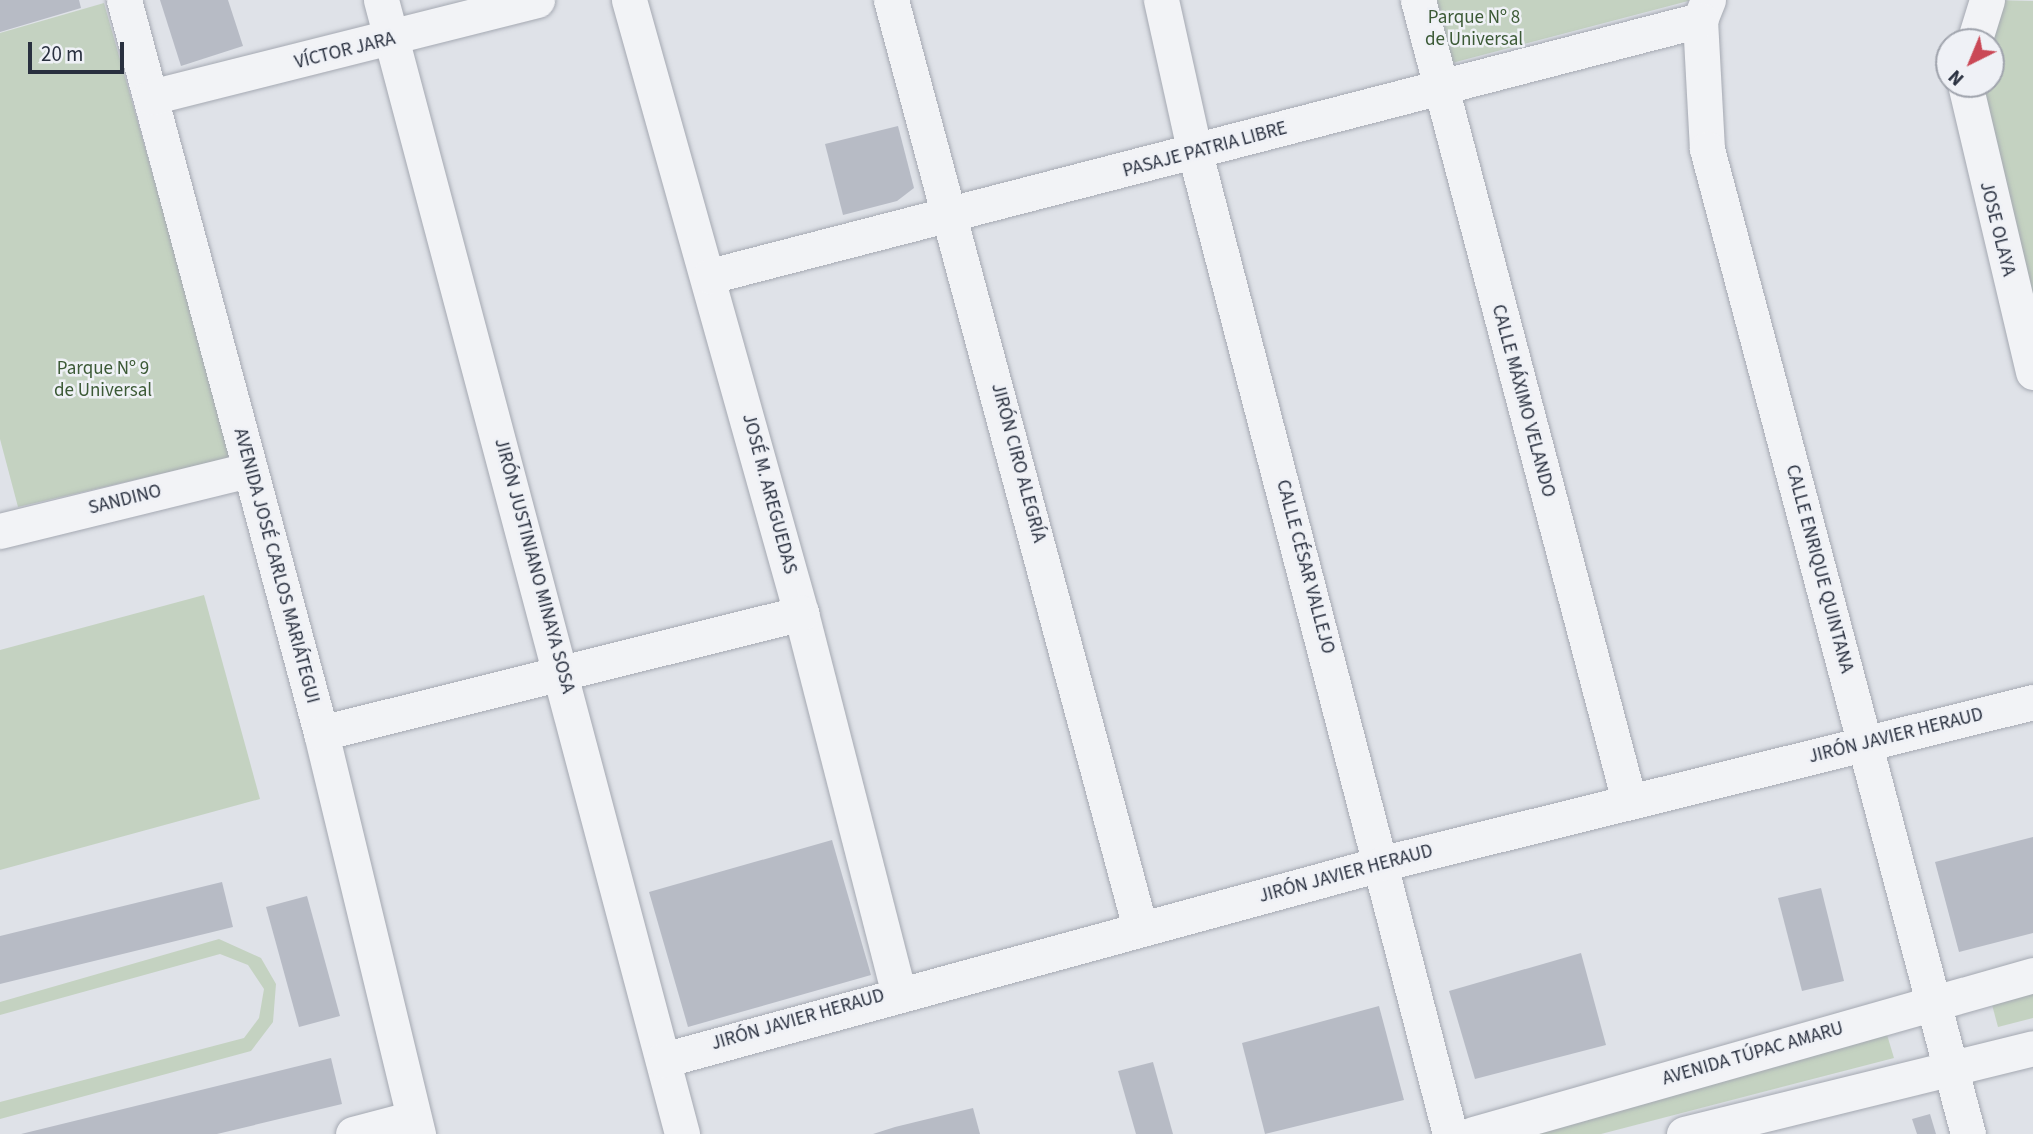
<!DOCTYPE html>
<html>
<head>
<meta charset="utf-8">
<style>
	body { margin:0 }
	#map { position:relative; width:2033px; height:1134px; overflow:hidden; background:#dfe2e8; font-family:"Source Sans 3",sans-serif }
	div>[style] { position:absolute }
	[style*='--x'] { left:calc(var(--x)*1px); top:calc(var(--y)*1px); width:calc(var(--w)*1px); rotate:calc(var(--a)*1deg) }
	.green>* { inset:0; background:#c4d2c1 }
	.building>* { inset:0; background:#b7bbc5 }
	.roads { filter:drop-shadow(0 0 2px #a5a9b2) drop-shadow(0 0 2px #a5a9b2) }
	.minor>* { height:35px; margin:-17.5px; padding:0 17.5px; transform-origin:17.5px; border-radius:17.5px; background:#f2f3f6 }
	span { translate:-50% -50%; white-space:nowrap; text-align:center; line-height:1.15; -webkit-text-stroke:5px #eff1f6; paint-order:stroke }
	.park-label { font-size:19px; color:#3c5a36 }
	.street-label { font-size:19px; color:#29303f }
	.north { position:absolute; left:1935px; top:28px; width:70px; height:70px; box-sizing:border-box; background:#eff1f6; border:2px solid #a0a4ad; border-radius:50%; rotate:223deg; font-size:19px; font-weight:700; line-height:28px; text-align:center; color:#29303f }
	.north::after { content:''; display:block; margin:auto; width:24px; height:32px; background:#ca4856; clip-path:polygon(50% 0,100% 100%,50% 72%,0 100%) }
	.scale { position:absolute; left:28px; top:42px; width:96px; height:32px; box-sizing:border-box; border:4px solid #29303f; border-top:0; padding-left:9px; font-size:21px; line-height:24px; white-space:nowrap; color:#29303f; -webkit-text-stroke:5px #eff1f6; paint-order:stroke }
</style>
</head>
<body>
<div id="map">
	<div class="green">
		<div style="clip-path:polygon(1437px 0,1692px 0,1452px 63px)"></div>
		<div style="clip-path:polygon(1993px 0,2033px 1px,2033px 308px,1978px 84px,1991px 84px)"></div>
		<div style="clip-path:polygon(104px 3px,233px 457px,18px 507px,0 439px,0 33px)"></div>
		<div style="clip-path:polygon(204px 595px,260px 799px,0 870px,0 650px)"></div>
		<div style="clip-path:polygon(219px 939px,261px 958px,276px 984px,273px 1022px,251px 1051px,0 1119px,0 1102px,244px 1038px,259px 1018px,264px 989px,248px 965px,220px 954px,0 1015px,0 1002px)"></div>
		<div style="clip-path:polygon(2033px 990px,2033px 1018px,1998px 1027px,1991px 1001px)"></div>
		<div style="clip-path:polygon(1885px 1028px,1894px 1058px,1601px 1134px,1511px 1134px)"></div>
	</div>
	<div class="building">
		<div style="clip-path:polygon(0 0,79px 0,81px 8px,0 32px)"></div>
		<div style="clip-path:polygon(160px 0,228px 0,243px 46px,181px 66px)"></div>
		<div style="clip-path:polygon(898px 126px,914px 188px,897px 201px,843px 215px,825px 144px)"></div>
		<div style="clip-path:polygon(2033px 837px,2033px 933px,1959px 952px,1935px 862px)"></div>
		<div style="clip-path:polygon(832px 840px,871px 975px,688px 1027px,649px 892px)"></div>
		<div style="clip-path:polygon(222px 882px,233px 927px,0 984px,0 936px)"></div>
		<div style="clip-path:polygon(1821px 888px,1844px 981px,1802px 991px,1778px 898px)"></div>
		<div style="clip-path:polygon(307px 896px,340px 1016px,299px 1027px,266px 907px)"></div>
		<div style="clip-path:polygon(1581px 953px,1606px 1045px,1475px 1079px,1449px 991px)"></div>
		<div style="clip-path:polygon(1379px 1006px,1404px 1100px,1265px 1134px,1242px 1043px)"></div>
		<div style="clip-path:polygon(331px 1058px,342px 1104px,217px 1134px,21px 1134px)"></div>
		<div style="clip-path:polygon(1153px 1062px,1173px 1134px,1136px 1134px,1118px 1071px)"></div>
		<div style="clip-path:polygon(973px 1108px,980px 1134px,873px 1134px,895px 1127px)"></div>
		<div style="clip-path:polygon(1930px 1114px,1936px 1134px,1917px 1134px,1912px 1119px)"></div>
	</div>
	<div class="roads">
		<div class="minor">
			<div style="--x:124;--y:0;--w:759;--a:74.96"></div>
			<div style="--x:321;--y:733;--w:413;--a:76.4"></div>
			<div style="--x:381;--y:0;--w:1173;--a:75.13"></div>
			<div style="--x:629;--y:0;--w:637;--a:74.33"></div>
			<div style="--x:801;--y:613;--w:390;--a:75.6"></div>
			<div style="--x:891;--y:0;--w:961;--a:74.98"></div>
			<div style="--x:1161;--y:0;--w:157;--a:77.5"></div>
			<div style="--x:1195;--y:153;--w:1014;--a:75.43"></div>
			<div style="--x:1418;--y:0;--w:828;--a:75.24"></div>
			<div style="--x:1708;--y:0;--w:22;--a:112"></div>
			<div style="--x:1700;--y:20;--w:129;--a:86.9"></div>
			<div style="--x:1707;--y:149;--w:1019;--a:75.16"></div>
			<div style="--x:1974;--y:42;--w:44;--a:-72.8"></div>
			<div style="--x:1965;--y:84;--w:296;--a:76.7"></div>
			<div style="--x:151;--y:97;--w:398;--a:-14.1"></div>
			<div style="--x:710;--y:276;--w:1023;--a:-14.5"></div>
			<div style="--x:0;--y:531;--w:256;--a:-13.8"></div>
			<div style="--x:321;--y:733;--w:495;--a:-14"></div>
			<div style="--x:663;--y:1060;--w:747;--a:-15.28"></div>
			<div style="--x:1384;--y:863;--w:669;--a:-13.93"></div>
			<div style="--x:353;--y:1134;--w:62;--a:-14.9"></div>
			<div style="--x:1473;--y:1134;--w:582;--a:-15.85"></div>
			<div style="--x:1684;--y:1134;--w:359;--a:-13.8"></div>
		</div>
	</div>
	<div class="park-label">
		<span style="left:1474px;top:29px">Parque Nº 8<br>de Universal</span>
		<span style="left:103px;top:380px">Parque Nº 9<br>de Universal</span>
	</div>
	<div class="street-label">
		<span style="left:345px;top:51px;rotate:-14deg">VÍCTOR JARA</span>
		<span style="left:1205px;top:150px;rotate:-15deg">PASAJE PATRIA LIBRE</span>
		<span style="left:1997px;top:229px;rotate:76deg">JOSE OLAYA</span>
		<span style="left:1523px;top:401px;rotate:75deg">CALLE MÁXIMO VELANDO</span>
		<span style="left:1018px;top:463px;rotate:75deg">JIRÓN CIRO ALEGRÍA</span>
		<span style="left:769px;top:494px;rotate:75deg">JOSÉ M. AREGUEDAS</span>
		<span style="left:125px;top:500px;rotate:-14deg">SANDINO</span>
		<span style="left:276px;top:566px;rotate:75deg">AVENIDA JOSÉ CARLOS MARIÁTEGUI</span>
		<span style="left:534px;top:566px;rotate:75deg">JIRÓN JUSTINIANO MINAYA SOSA</span>
		<span style="left:1305px;top:567px;rotate:75deg">CALLE CÉSAR VALLEJO</span>
		<span style="left:1819px;top:569px;rotate:75deg">CALLE ENRIQUE QUINTANA</span>
		<span style="left:1896px;top:736px;rotate:-14deg">JIRÓN JAVIER HERAUD</span>
		<span style="left:1346px;top:874px;rotate:-15deg">JIRÓN JAVIER HERAUD</span>
		<span style="left:798px;top:1020px;rotate:-16deg">JIRÓN JAVIER HERAUD</span>
		<span style="left:1753px;top:1054px;rotate:-16deg">AVENIDA TÚPAC AMARU</span>
	</div>
	<div class="north">N</div>
	<div class="scale">20 m</div>
</div>
</body>
</html>
